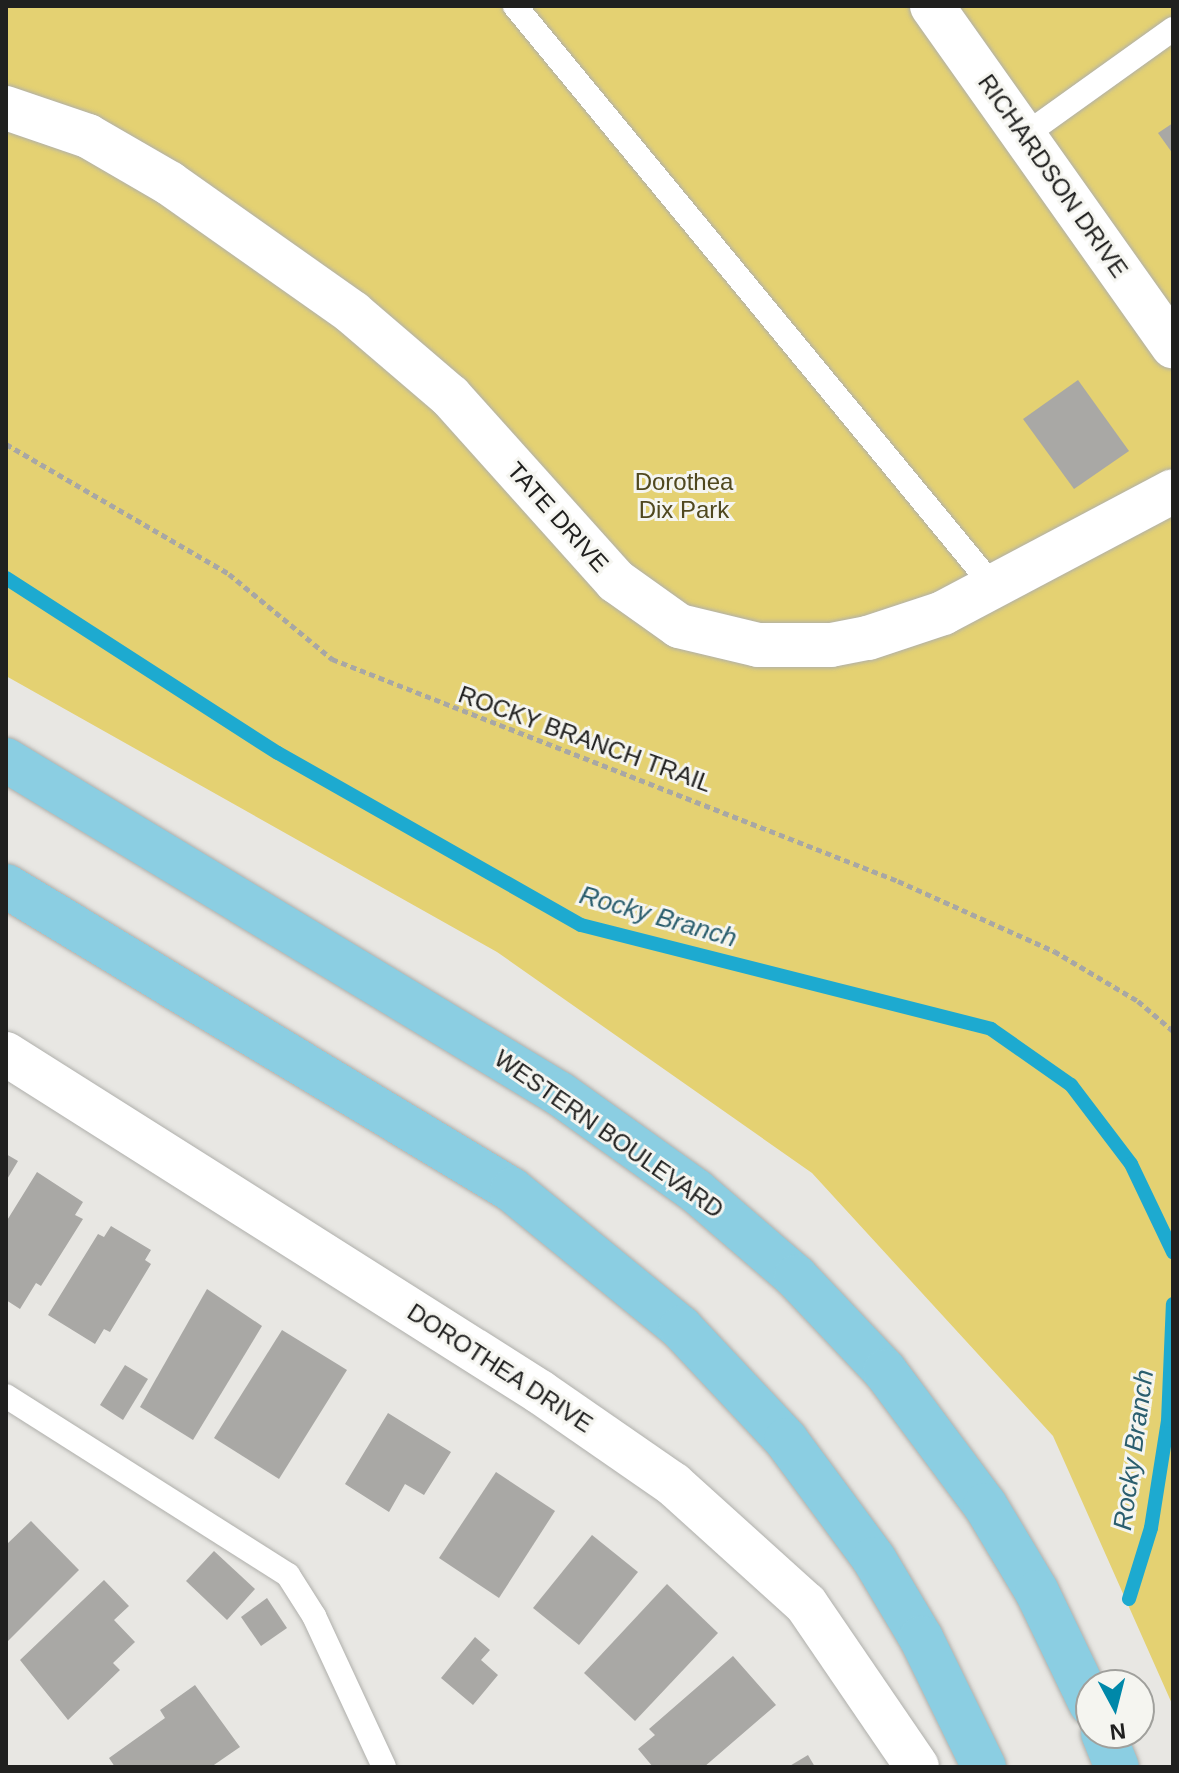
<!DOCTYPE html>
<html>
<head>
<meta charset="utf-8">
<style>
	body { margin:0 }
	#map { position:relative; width:1179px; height:1773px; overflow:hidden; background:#e8e7e3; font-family:Helvetica,sans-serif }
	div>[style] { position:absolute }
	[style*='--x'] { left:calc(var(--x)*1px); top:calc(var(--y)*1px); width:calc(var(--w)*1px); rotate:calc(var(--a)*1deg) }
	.green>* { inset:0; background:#e4d172 }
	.stream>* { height:14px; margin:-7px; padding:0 7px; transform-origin:7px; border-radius:7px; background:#1daad0 }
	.building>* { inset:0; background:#a9a8a5 }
	.path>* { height:5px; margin-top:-2.5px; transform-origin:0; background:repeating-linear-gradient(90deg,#a8a7a4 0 6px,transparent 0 10px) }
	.roads { filter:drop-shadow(0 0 2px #afafab) drop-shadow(0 0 2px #afafab) }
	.lane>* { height:24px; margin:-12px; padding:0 12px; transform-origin:12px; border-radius:12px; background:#fff }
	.street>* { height:44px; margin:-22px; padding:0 22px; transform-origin:22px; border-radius:22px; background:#fff }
	.primary>* { height:44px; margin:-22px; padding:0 22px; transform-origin:22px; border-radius:22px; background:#8bcee2 }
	span { translate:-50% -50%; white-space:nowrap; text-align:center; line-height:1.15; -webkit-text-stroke:6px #f5f5f0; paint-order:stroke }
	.street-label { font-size:24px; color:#20201f }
	.park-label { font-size:24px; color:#50481f }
	.water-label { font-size:26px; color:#2b5e6e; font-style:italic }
	.frame { position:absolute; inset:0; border:8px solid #20201f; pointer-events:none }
	.north { position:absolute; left:1075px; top:1669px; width:80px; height:80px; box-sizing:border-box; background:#f5f5f0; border:2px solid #a0a09c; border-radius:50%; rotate:173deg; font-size:22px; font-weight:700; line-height:32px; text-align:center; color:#20201f }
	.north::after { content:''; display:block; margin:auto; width:28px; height:36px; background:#0088a9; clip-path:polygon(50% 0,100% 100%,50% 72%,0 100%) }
</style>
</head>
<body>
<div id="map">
	<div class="green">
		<div style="clip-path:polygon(6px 6px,1173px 6px,1173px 1706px,1053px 1436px,812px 1173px,497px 952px,6px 676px)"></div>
	</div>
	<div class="stream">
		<div style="--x:6;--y:578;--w:323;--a:32.8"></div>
		<div style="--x:278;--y:753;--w:348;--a:29.6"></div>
		<div style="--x:581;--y:925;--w:423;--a:14.2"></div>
		<div style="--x:991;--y:1029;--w:98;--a:35"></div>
		<div style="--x:1071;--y:1085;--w:99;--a:52.8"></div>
		<div style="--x:1131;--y:1164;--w:98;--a:64.5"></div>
		<div style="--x:1129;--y:1599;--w:74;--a:-72.8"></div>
		<div style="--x:1151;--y:1528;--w:108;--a:-81"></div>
		<div style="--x:1168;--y:1421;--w:117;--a:-87.6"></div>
	</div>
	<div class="building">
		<div style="clip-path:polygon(1173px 123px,1173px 154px,1158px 133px)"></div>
		<div style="clip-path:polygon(1078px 380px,1129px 451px,1074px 489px,1023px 419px)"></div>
		<div style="clip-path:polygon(6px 1154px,18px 1161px,6px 1181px)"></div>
		<div style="clip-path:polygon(37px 1172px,83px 1202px,75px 1215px,83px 1219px,41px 1286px,36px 1283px,20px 1309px,6px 1300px,6px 1222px)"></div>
		<div style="clip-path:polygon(111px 1226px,151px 1250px,145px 1260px,151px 1264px,110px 1332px,104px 1329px,95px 1344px,48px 1315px,98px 1234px,104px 1237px)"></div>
		<div style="clip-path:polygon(207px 1289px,262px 1326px,193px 1440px,140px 1407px)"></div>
		<div style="clip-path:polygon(282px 1330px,347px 1370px,279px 1479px,214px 1438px)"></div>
		<div style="clip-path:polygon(125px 1365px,148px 1379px,123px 1420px,100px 1405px)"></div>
		<div style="clip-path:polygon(388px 1413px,451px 1452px,424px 1495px,405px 1484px,389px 1512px,345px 1484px)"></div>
		<div style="clip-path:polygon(496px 1472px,555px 1511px,499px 1598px,439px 1558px)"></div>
		<div style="clip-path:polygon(31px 1521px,79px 1570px,6px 1643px,6px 1545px)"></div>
		<div style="clip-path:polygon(592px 1535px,638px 1572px,579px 1645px,533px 1608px)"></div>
		<div style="clip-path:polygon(214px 1551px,255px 1589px,227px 1620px,186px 1581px)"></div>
		<div style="clip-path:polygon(104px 1580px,129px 1606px,114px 1620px,135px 1642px,113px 1663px,120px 1670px,68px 1720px,20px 1660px)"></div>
		<div style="clip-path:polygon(667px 1584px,718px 1633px,635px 1721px,584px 1673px)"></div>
		<div style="clip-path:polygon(267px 1598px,287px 1628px,261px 1646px,241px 1617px)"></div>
		<div style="clip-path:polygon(475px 1637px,490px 1650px,481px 1660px,498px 1675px,473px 1705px,441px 1678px)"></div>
		<div style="clip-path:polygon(733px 1656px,776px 1705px,704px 1767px,653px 1767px,638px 1749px,655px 1735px,649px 1729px)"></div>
		<div style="clip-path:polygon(195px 1685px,240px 1747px,211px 1767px,115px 1767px,109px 1758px,165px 1718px,160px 1710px)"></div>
		<div style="clip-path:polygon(808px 1755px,815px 1767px,788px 1767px)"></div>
	</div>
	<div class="path">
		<div style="--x:6;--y:444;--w:258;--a:30.2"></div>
		<div style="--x:229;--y:574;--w:134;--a:39.5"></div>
		<div style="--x:332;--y:659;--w:608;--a:21.42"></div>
		<div style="--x:898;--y:881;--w:171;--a:24.2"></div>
		<div style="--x:1054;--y:951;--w:98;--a:30.8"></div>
		<div style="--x:1138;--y:1001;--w:46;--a:40.6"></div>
	</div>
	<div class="roads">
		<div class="lane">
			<div style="--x:515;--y:6;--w:753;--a:50.5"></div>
			<div style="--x:1025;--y:135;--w:182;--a:-35.6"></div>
			<div style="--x:6;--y:1396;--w:334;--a:32.4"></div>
			<div style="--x:288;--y:1575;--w:49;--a:57.6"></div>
			<div style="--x:314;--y:1616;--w:166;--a:65.1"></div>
		</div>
		<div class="street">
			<div style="--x:932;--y:6;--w:417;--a:54.7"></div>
			<div style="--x:6;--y:108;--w:87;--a:18.9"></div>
			<div style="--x:88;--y:136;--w:94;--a:30.1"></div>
			<div style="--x:169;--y:183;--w:225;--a:35.2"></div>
			<div style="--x:353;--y:313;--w:128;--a:40.6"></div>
			<div style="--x:450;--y:396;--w:249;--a:48.1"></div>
			<div style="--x:616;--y:581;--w:77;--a:35.5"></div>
			<div style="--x:679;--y:626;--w:81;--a:13.5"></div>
			<div style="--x:758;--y:645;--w:73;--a:0"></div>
			<div style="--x:831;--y:645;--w:38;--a:-11"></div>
			<div style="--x:868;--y:638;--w:79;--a:-18.4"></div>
			<div style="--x:943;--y:613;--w:260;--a:-27.9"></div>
			<div style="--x:6;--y:1054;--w:632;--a:32.33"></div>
			<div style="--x:540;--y:1392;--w:162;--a:34.7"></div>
			<div style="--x:673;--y:1484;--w:179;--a:42.1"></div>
			<div style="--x:806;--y:1604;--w:197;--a:55.7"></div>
		</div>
		<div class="primary">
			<div style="--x:6;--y:760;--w:647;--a:31.09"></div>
			<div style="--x:560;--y:1094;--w:167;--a:35.5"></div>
			<div style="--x:696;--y:1191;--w:132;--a:40.7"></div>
			<div style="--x:796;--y:1277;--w:129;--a:46.6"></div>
			<div style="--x:885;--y:1371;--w:167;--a:53.3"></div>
			<div style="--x:985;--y:1505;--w:101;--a:59.1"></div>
			<div style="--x:1037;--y:1592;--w:124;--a:64.3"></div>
			<div style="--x:6;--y:886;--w:590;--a:31"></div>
			<div style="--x:512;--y:1190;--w:218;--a:39.2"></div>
			<div style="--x:681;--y:1328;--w:154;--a:46.8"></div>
			<div style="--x:786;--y:1440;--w:148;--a:53.5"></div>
			<div style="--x:874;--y:1559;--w:92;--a:59.3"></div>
			<div style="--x:921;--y:1638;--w:144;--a:64"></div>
			<div style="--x:1103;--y:1733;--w:37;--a:68"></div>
		</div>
	</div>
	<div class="street-label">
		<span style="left:1053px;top:176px;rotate:55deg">RICHARDSON DRIVE</span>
		<span style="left:558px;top:517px;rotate:48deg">TATE DRIVE</span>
		<span style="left:585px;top:739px;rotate:20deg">ROCKY BRANCH TRAIL</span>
		<span style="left:609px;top:1134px;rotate:35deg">WESTERN BOULEVARD</span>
		<span style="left:500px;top:1368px;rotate:33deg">DOROTHEA DRIVE</span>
	</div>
	<div class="park-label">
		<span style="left:684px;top:496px">Dorothea<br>Dix Park</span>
	</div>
	<div class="water-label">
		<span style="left:658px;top:917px;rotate:16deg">Rocky Branch</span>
		<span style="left:1134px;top:1450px;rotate:-82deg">Rocky Branch</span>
	</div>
	<div class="frame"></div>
	<div class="north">N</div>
</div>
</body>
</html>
